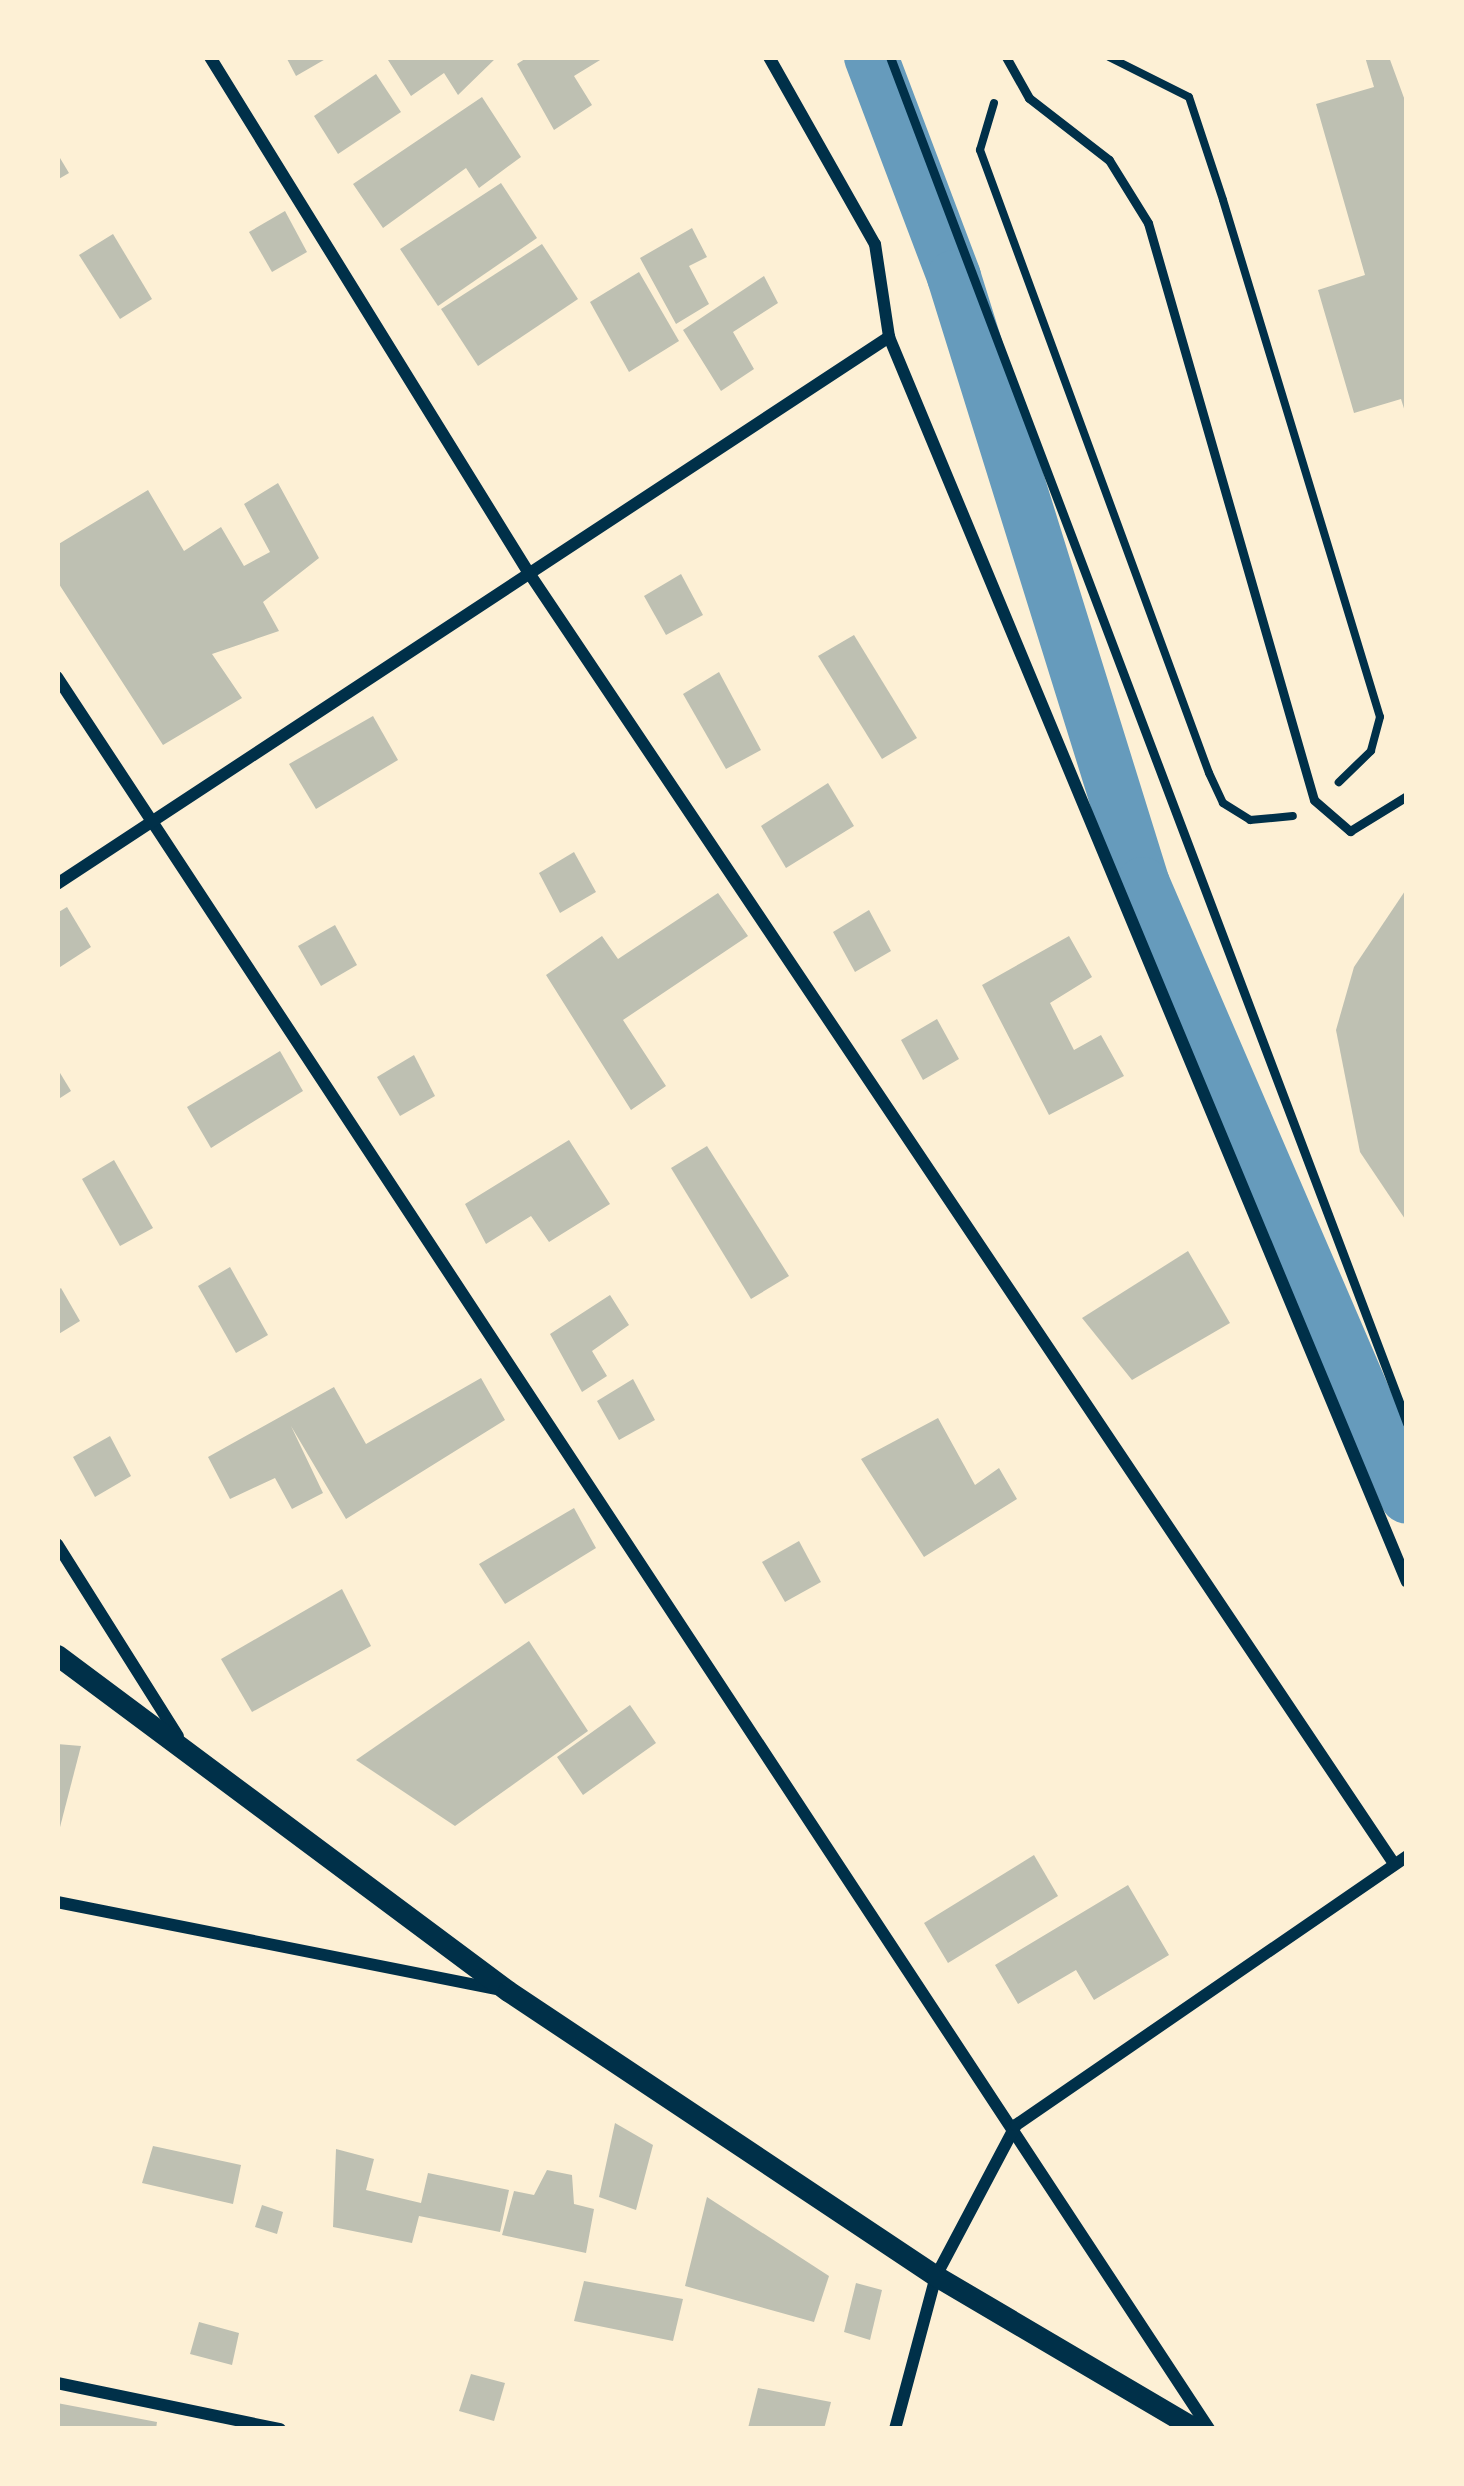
<!DOCTYPE html>
<html>
<head>
<meta charset="utf-8">
<style>
	body { margin:0 }
	#map { position:relative; width:1464px; height:2486px; overflow:hidden; background:#fdf0d5; font-family:Jost,sans-serif }
	div>[style] { position:absolute }
	[style*='--x'] { left:calc(var(--x)*1px); top:calc(var(--y)*1px); width:calc(var(--w)*1px); rotate:calc(var(--a)*1deg) }
	.canal>* { height:54px; margin:-27px; padding:0 27px; transform-origin:27px; border-radius:27px; background:#669bbc }
	.building>* { inset:0; background:#bec0b2 }
	.path>* { height:8px; margin:-4px; padding:0 4px; transform-origin:4px; border-radius:4px; background:#003049 }
	.service>* { height:9px; margin:-4.5px; padding:0 4.5px; transform-origin:4.5px; border-radius:4.5px; background:#003049 }
	.minor>* { height:12px; margin:-6px; padding:0 6px; transform-origin:6px; border-radius:6px; background:#003049 }
	.tertiary>* { height:21px; margin:-10.5px; padding:0 10.5px; transform-origin:10.5px; border-radius:10.5px; background:#003049 }
	span { translate:-50% -50%; white-space:nowrap; text-align:center; line-height:1.15; -webkit-text-stroke:9px #fdf0d5; paint-order:stroke }
	.frame { position:absolute; inset:0; border:60px solid #fdf0d5; pointer-events:none }
</style>
</head>
<body>
<div id="map">
	<div class="canal">
		<div style="--x:871;--y:57;--w:235;--a:69.3"></div>
		<div style="--x:954;--y:277;--w:636;--a:72.71"></div>
		<div style="--x:1143;--y:884;--w:667;--a:66.7"></div>
	</div>
	<div class="building">
		<div style="clip-path:polygon(286px 57px,329px 57px,296px 76px)"></div>
		<div style="clip-path:polygon(497px 57px,458px 95px,444px 73px,411px 96px,388px 60px)"></div>
		<div style="clip-path:polygon(528px 57px,605px 57px,574px 76px,592px 105px,554px 130px,517px 64px)"></div>
		<div style="clip-path:polygon(1365px 57px,1389px 57px,1407px 106px,1406px 415px,1401px 399px,1354px 413px,1318px 290px,1365px 275px,1316px 104px,1374px 87px)"></div>
		<div style="clip-path:polygon(376px 74px,401px 112px,338px 154px,314px 116px)"></div>
		<div style="clip-path:polygon(482px 97px,521px 157px,479px 188px,466px 168px,383px 228px,353px 184px)"></div>
		<div style="clip-path:polygon(57px 153px,69px 173px,57px 180px)"></div>
		<div style="clip-path:polygon(501px 183px,537px 238px,438px 306px,400px 249px)"></div>
		<div style="clip-path:polygon(285px 211px,307px 252px,272px 272px,249px 232px)"></div>
		<div style="clip-path:polygon(692px 228px,707px 257px,689px 266px,709px 304px,676px 324px,640px 258px)"></div>
		<div style="clip-path:polygon(113px 234px,152px 299px,120px 319px,79px 255px)"></div>
		<div style="clip-path:polygon(542px 244px,578px 299px,478px 366px,441px 309px)"></div>
		<div style="clip-path:polygon(639px 272px,679px 341px,629px 372px,590px 302px)"></div>
		<div style="clip-path:polygon(764px 276px,778px 303px,733px 332px,754px 369px,721px 391px,683px 330px)"></div>
		<div style="clip-path:polygon(278px 483px,319px 558px,263px 602px,279px 631px,212px 654px,242px 698px,163px 745px,57px 581px,57px 545px,148px 490px,184px 551px,221px 527px,244px 566px,270px 552px,244px 504px)"></div>
		<div style="clip-path:polygon(681px 574px,703px 615px,666px 635px,644px 596px)"></div>
		<div style="clip-path:polygon(854px 635px,917px 738px,882px 759px,818px 656px)"></div>
		<div style="clip-path:polygon(719px 672px,761px 750px,726px 769px,683px 694px)"></div>
		<div style="clip-path:polygon(373px 716px,398px 760px,316px 809px,289px 764px)"></div>
		<div style="clip-path:polygon(828px 783px,854px 826px,786px 868px,761px 826px)"></div>
		<div style="clip-path:polygon(574px 852px,596px 892px,560px 913px,539px 873px)"></div>
		<div style="clip-path:polygon(1407px 888px,1407px 1222px,1360px 1152px,1336px 1030px,1354px 967px)"></div>
		<div style="clip-path:polygon(718px 893px,748px 936px,623px 1020px,666px 1086px,631px 1110px,546px 975px,602px 936px,618px 959px)"></div>
		<div style="clip-path:polygon(67px 907px,91px 947px,57px 969px,57px 913px)"></div>
		<div style="clip-path:polygon(869px 910px,891px 951px,855px 972px,833px 932px)"></div>
		<div style="clip-path:polygon(335px 925px,357px 965px,321px 986px,298px 946px)"></div>
		<div style="clip-path:polygon(1069px 936px,1092px 977px,1050px 1003px,1074px 1050px,1101px 1035px,1124px 1076px,1049px 1115px,982px 985px)"></div>
		<div style="clip-path:polygon(937px 1019px,959px 1059px,923px 1080px,901px 1040px)"></div>
		<div style="clip-path:polygon(280px 1051px,303px 1091px,211px 1148px,187px 1107px)"></div>
		<div style="clip-path:polygon(414px 1055px,435px 1096px,400px 1116px,377px 1077px)"></div>
		<div style="clip-path:polygon(57px 1068px,71px 1091px,57px 1100px)"></div>
		<div style="clip-path:polygon(569px 1140px,610px 1204px,549px 1242px,531px 1216px,486px 1244px,465px 1204px)"></div>
		<div style="clip-path:polygon(707px 1146px,789px 1276px,751px 1299px,671px 1168px)"></div>
		<div style="clip-path:polygon(114px 1160px,153px 1228px,120px 1246px,82px 1179px)"></div>
		<div style="clip-path:polygon(1188px 1251px,1230px 1323px,1132px 1380px,1082px 1318px)"></div>
		<div style="clip-path:polygon(230px 1267px,268px 1335px,236px 1353px,198px 1286px)"></div>
		<div style="clip-path:polygon(61px 1288px,80px 1321px,57px 1335px,57px 1291px)"></div>
		<div style="clip-path:polygon(610px 1295px,629px 1325px,592px 1351px,607px 1376px,582px 1392px,550px 1334px)"></div>
		<div style="clip-path:polygon(481px 1378px,505px 1420px,346px 1519px,291px 1426px,323px 1493px,292px 1509px,275px 1478px,230px 1499px,208px 1457px,334px 1387px,366px 1444px)"></div>
		<div style="clip-path:polygon(633px 1379px,655px 1420px,619px 1440px,597px 1401px)"></div>
		<div style="clip-path:polygon(938px 1418px,975px 1485px,999px 1468px,1017px 1499px,924px 1557px,861px 1459px)"></div>
		<div style="clip-path:polygon(110px 1436px,131px 1476px,95px 1497px,73px 1457px)"></div>
		<div style="clip-path:polygon(574px 1508px,596px 1548px,505px 1604px,479px 1564px)"></div>
		<div style="clip-path:polygon(799px 1541px,821px 1582px,785px 1602px,762px 1562px)"></div>
		<div style="clip-path:polygon(342px 1589px,371px 1646px,252px 1712px,221px 1659px)"></div>
		<div style="clip-path:polygon(529px 1641px,588px 1731px,455px 1826px,356px 1760px)"></div>
		<div style="clip-path:polygon(630px 1705px,656px 1743px,583px 1795px,557px 1757px)"></div>
		<div style="clip-path:polygon(57px 1744px,81px 1746px,59px 1831px,57px 1831px)"></div>
		<div style="clip-path:polygon(1034px 1855px,1058px 1896px,948px 1963px,924px 1923px)"></div>
		<div style="clip-path:polygon(1128px 1885px,1169px 1955px,1094px 2000px,1076px 1970px,1018px 2004px,995px 1965px)"></div>
		<div style="clip-path:polygon(615px 2123px,653px 2145px,636px 2210px,599px 2197px)"></div>
		<div style="clip-path:polygon(153px 2146px,241px 2165px,233px 2204px,142px 2183px)"></div>
		<div style="clip-path:polygon(336px 2149px,374px 2159px,366px 2190px,421px 2203px,428px 2173px,509px 2190px,500px 2232px,419px 2216px,412px 2243px,333px 2227px)"></div>
		<div style="clip-path:polygon(547px 2170px,572px 2175px,574px 2204px,594px 2209px,586px 2253px,502px 2235px,514px 2191px,534px 2195px)"></div>
		<div style="clip-path:polygon(707px 2197px,829px 2276px,814px 2322px,685px 2286px)"></div>
		<div style="clip-path:polygon(262px 2205px,283px 2212px,277px 2234px,255px 2227px)"></div>
		<div style="clip-path:polygon(584px 2281px,683px 2299px,673px 2341px,574px 2321px)"></div>
		<div style="clip-path:polygon(856px 2283px,882px 2290px,870px 2340px,844px 2332px)"></div>
		<div style="clip-path:polygon(199px 2322px,239px 2333px,232px 2365px,190px 2354px)"></div>
		<div style="clip-path:polygon(471px 2374px,505px 2383px,494px 2421px,459px 2411px)"></div>
		<div style="clip-path:polygon(758px 2388px,831px 2402px,824px 2429px,748px 2428px)"></div>
		<div style="clip-path:polygon(57px 2403px,157px 2422px,156px 2429px,57px 2429px)"></div>
	</div>
	<div class="path">
		<div style="--x:1109;--y:57;--w:89;--a:26.6"></div>
		<div style="--x:1189;--y:97;--w:108;--a:71.7"></div>
		<div style="--x:1223;--y:200;--w:540;--a:73.11"></div>
		<div style="--x:1380;--y:717;--w:35;--a:105"></div>
		<div style="--x:1371;--y:751;--w:45;--a:135.9"></div>
		<div style="--x:994;--y:103;--w:49;--a:106.6"></div>
		<div style="--x:980;--y:150;--w:664;--a:69.82"></div>
		<div style="--x:1209;--y:773;--w:33;--a:65"></div>
		<div style="--x:1223;--y:803;--w:32;--a:32"></div>
		<div style="--x:1250;--y:820;--w:43;--a:-5.3"></div>
	</div>
	<div class="service">
		<div style="--x:890;--y:57;--w:1461;--a:69.27"></div>
		<div style="--x:1006;--y:57;--w:47;--a:60.7"></div>
		<div style="--x:1029;--y:98;--w:101;--a:37.8"></div>
		<div style="--x:1109;--y:160;--w:74;--a:58.2"></div>
		<div style="--x:1148;--y:223;--w:600;--a:73.95"></div>
		<div style="--x:1314;--y:800;--w:48;--a:40.7"></div>
		<div style="--x:1350;--y:831;--w:67;--a:-31.6"></div>
	</div>
	<div class="minor">
		<div style="--x:210;--y:57;--w:603;--a:58.29"></div>
		<div style="--x:527;--y:570;--w:1555;--a:56.17"></div>
		<div style="--x:769;--y:57;--w:215;--a:60.5"></div>
		<div style="--x:875;--y:244;--w:94;--a:81.4"></div>
		<div style="--x:889;--y:337;--w:1348;--a:67.41"></div>
		<div style="--x:57;--y:677;--w:2097;--a:56.67"></div>
		<div style="--x:57;--y:884;--w:996;--a:-33.32"></div>
		<div style="--x:57;--y:1544;--w:227;--a:57.8"></div>
		<div style="--x:57;--y:1902;--w:447;--a:11.2"></div>
		<div style="--x:57;--y:2383;--w:228;--a:11.7"></div>
		<div style="--x:895;--y:2429;--w:158;--a:-75"></div>
		<div style="--x:936;--y:2276;--w:171;--a:-62.1"></div>
		<div style="--x:1016;--y:2125;--w:475;--a:-34.5"></div>
	</div>
	<div class="tertiary">
		<div style="--x:57;--y:1655;--w:562;--a:36.69"></div>
		<div style="--x:508;--y:1991;--w:514;--a:33.66"></div>
		<div style="--x:936;--y:2276;--w:302;--a:30.5"></div>
	</div>
	<div class="frame"></div>
</div>
</body>
</html>
